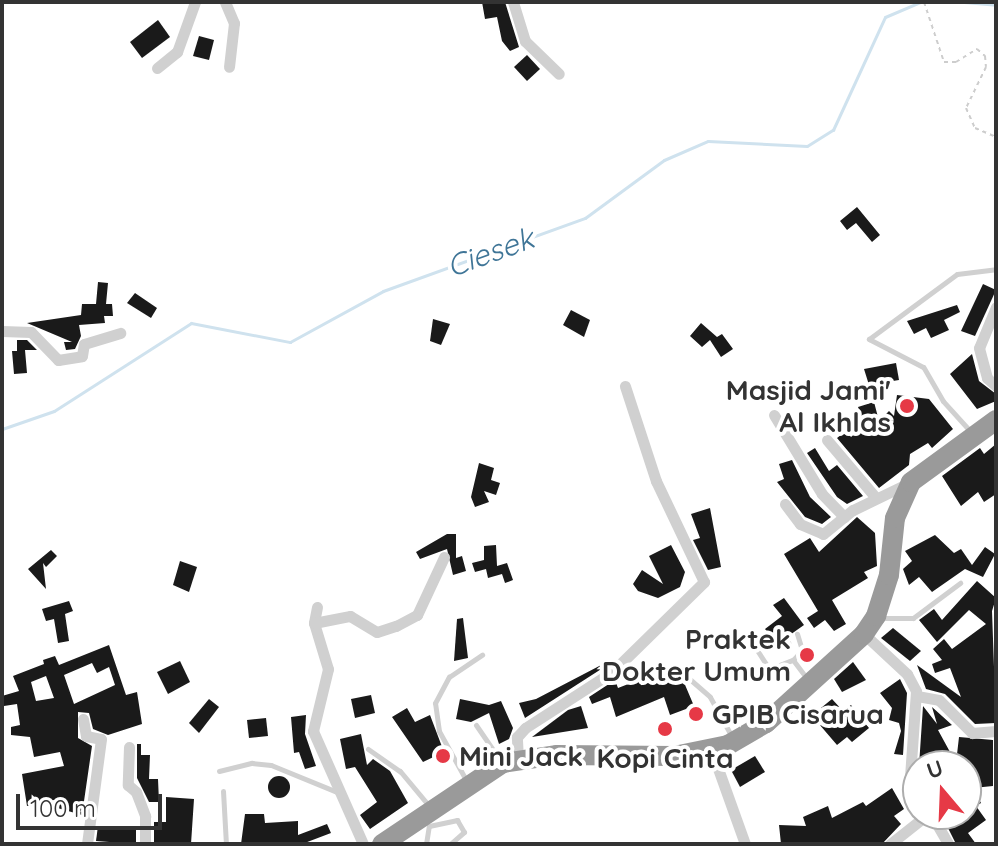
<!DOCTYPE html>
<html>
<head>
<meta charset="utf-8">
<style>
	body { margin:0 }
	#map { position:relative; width:998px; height:846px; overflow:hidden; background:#fff; font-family:Quicksand,sans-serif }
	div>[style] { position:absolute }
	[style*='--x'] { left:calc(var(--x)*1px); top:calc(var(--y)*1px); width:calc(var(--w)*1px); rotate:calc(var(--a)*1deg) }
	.stream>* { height:3px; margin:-1.5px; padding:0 1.5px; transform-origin:1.5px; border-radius:1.5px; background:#cfe2ee }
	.building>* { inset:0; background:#1a1a1a }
	.round { border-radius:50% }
	.path>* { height:2px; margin-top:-1px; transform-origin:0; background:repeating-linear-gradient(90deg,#cdcdcd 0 4px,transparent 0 8px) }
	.lane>* { height:5px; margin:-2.5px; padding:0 2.5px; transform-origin:2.5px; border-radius:2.5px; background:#d0d0d0 }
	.street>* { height:11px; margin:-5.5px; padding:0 5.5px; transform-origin:5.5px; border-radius:5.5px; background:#d0d0d0 }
	.highway>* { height:20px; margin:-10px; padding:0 10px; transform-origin:10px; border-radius:10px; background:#9a9a9a }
	.dots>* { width:22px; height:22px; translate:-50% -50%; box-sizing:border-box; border:4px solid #fff; border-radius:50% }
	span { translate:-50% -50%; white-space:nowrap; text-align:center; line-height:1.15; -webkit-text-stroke:8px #fff; paint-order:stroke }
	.poi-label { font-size:28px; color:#333; font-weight:700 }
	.right { translate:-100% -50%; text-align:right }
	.left { translate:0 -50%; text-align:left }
	.water-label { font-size:30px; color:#3f7597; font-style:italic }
	.frame { position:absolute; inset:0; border:4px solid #333; pointer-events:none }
	.north { position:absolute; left:902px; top:750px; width:80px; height:80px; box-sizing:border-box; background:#fff; border:2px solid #adadad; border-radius:50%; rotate:341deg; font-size:22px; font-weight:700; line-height:32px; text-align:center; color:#333 }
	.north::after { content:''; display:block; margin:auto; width:28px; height:36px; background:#e63946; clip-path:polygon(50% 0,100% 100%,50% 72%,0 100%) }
	.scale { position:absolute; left:16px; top:794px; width:146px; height:36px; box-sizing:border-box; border:4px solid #333; border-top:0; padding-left:10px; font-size:24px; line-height:28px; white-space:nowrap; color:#333; -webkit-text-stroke:6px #fff; paint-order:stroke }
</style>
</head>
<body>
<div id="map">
	<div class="stream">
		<div style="--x:964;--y:2;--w:32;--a:5"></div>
		<div style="--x:2;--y:429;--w:55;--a:-19.1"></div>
		<div style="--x:54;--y:411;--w:163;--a:-32.7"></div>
		<div style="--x:191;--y:323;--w:101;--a:10.9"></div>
		<div style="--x:290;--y:342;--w:106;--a:-28.7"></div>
		<div style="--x:383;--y:291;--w:215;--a:-19.9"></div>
		<div style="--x:585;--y:218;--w:98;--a:-36.3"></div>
		<div style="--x:664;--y:160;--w:48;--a:-23.4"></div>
		<div style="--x:708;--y:141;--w:99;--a:2.9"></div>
		<div style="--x:807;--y:146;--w:31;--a:-32"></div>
		<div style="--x:833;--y:130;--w:124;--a:-65.3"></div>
		<div style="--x:885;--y:17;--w:38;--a:-23"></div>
	</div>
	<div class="building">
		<div style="clip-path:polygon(482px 2px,505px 2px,519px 47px,510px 51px,502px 41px,497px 17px,485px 19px)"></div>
		<div style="clip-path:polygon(158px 20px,170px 37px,142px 58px,130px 42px)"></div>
		<div style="clip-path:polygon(199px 36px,214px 40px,209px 60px,193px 56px)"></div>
		<div style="clip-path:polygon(527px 55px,540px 69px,527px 81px,514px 67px)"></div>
		<div style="clip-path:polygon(857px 207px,880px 235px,872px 242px,856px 223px,847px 230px,840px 221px)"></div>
		<div style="clip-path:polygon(98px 282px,108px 283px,106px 304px,112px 304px,113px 316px,104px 316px,105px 323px,79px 325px,81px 336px,75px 349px,66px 350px,64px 342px,72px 342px,27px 323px,81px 315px,82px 304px,96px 304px)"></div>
		<div style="clip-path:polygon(983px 284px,996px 290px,975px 336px,961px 331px)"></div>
		<div style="clip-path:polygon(135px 293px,157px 308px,151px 318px,127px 303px)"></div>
		<div style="clip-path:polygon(957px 305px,960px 312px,944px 320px,949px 330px,931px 338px,926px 328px,914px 334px,907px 321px)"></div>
		<div style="clip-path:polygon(571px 310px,590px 320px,584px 337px,563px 325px)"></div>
		<div style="clip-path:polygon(433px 319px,450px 324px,441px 345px,430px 341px)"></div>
		<div style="clip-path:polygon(701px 323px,717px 337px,722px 334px,733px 349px,721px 357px,710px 340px,702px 347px,690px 336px)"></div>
		<div style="clip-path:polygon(17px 340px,27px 340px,37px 350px,25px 350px,27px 373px,14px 374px,12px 351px,17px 351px)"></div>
		<div style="clip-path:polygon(972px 354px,979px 381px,996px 394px,996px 401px,977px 409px,950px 374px)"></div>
		<div style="clip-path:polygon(896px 363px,899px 380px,869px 385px,864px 369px)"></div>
		<div style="clip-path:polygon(897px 395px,929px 399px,953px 429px,932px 448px,928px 443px,910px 454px,909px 465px,879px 488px,837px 438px,846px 431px,851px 437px,864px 426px,858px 407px,874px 402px,879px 421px,889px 411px,894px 416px)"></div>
		<div style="clip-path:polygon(996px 444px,996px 494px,984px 502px,978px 492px,961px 506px,942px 476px,980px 448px,984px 454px)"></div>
		<div style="clip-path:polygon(815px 448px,829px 471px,837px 465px,863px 496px,847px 504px,837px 497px,807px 453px)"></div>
		<div style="clip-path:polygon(792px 460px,810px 497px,831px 517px,822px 524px,805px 517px,777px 482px,784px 479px,779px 464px)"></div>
		<div style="clip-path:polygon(479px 463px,494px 468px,491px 480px,500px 483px,496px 495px,484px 491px,489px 502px,475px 507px,471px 497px)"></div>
		<div style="clip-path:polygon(710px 508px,721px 567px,708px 570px,693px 540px,700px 538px,691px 514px)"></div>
		<div style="clip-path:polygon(857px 517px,875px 533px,877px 566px,864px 572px,868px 578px,832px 600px,846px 624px,834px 631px,825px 620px,814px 628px,807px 618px,818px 611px,784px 554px,810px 538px,819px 552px)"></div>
		<div style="clip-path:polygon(447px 534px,456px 534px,456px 558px,462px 556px,466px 571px,453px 575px,447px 549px,420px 559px,416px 552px)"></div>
		<div style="clip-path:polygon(935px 535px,954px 553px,961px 549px,972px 565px,985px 547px,995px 554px,983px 577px,965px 569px,932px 592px,919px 577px,909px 585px,903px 569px,912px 561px,905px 551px)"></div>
		<div style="clip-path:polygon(496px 545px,497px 566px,507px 563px,513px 580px,505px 583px,502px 574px,488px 578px,486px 569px,475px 572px,472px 563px,484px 560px,484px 546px)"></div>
		<div style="clip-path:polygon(671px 545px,685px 572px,680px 587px,658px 598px,638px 591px,633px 584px,642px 570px,663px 584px,649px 556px)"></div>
		<div style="clip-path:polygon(51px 550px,57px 556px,46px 567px,43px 563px,46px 589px,28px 569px)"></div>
		<div style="clip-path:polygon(180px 561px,197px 567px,189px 592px,173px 585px)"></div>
		<div style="clip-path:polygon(977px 581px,996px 598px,992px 611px,996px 723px,975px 724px,945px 694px,926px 689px,917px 665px,961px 697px,950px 668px,935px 673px,932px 664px,942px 660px,933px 649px,944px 639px,952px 649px,986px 624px,969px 610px,937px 642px,919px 620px,934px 609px,942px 620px)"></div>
		<div style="clip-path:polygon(784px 598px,804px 625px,787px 637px,792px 644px,782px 651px,765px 629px,782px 616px,773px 605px)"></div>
		<div style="clip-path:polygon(69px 601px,73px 611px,65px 614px,69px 641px,58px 643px,54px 619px,46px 621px,42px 609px)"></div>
		<div style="clip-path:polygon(463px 618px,468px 658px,454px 661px,457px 619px)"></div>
		<div style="clip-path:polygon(893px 628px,921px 651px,910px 661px,881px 638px)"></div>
		<div style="clip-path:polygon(evenodd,109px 645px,126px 695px,137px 692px,142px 724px,108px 735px,93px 729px,89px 713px,78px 712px,78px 738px,92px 746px,82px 815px,54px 807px,54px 800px,27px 806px,22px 774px,64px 766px,60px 752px,34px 757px,30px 737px,11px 735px,11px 727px,20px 725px,17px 704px,4px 706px,2px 696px,19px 691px,13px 676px,44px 664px,43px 660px,55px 656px,59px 665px,109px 645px,92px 663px,97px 673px,109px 667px,115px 685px,74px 704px,64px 675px,92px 663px,109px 645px,46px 676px,54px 698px,36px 701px,31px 682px,46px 676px)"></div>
		<div style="clip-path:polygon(180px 661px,190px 682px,168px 694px,157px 672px)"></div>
		<div style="clip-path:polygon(853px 662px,866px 680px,842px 692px,834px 679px)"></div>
		<div style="clip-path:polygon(605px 663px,606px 666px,525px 718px,519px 703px,536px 699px)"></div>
		<div style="clip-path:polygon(680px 673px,694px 706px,670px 715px,664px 697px,616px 717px,610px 697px,592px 704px,589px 697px,615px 680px,618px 688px,649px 676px,651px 683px)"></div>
		<div style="clip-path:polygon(900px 679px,907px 693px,903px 755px,894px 754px,901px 731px,899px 723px,889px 720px,892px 708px,880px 693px)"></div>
		<div style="clip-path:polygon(371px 695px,375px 713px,355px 718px,351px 699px)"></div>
		<div style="clip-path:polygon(209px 699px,219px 707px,199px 733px,189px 723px)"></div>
		<div style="clip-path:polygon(460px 699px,489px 705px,501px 701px,513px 728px,509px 739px,499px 744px,489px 713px,471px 722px,456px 719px)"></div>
		<div style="clip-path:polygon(832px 699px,843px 711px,851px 705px,869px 728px,852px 742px,847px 737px,837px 745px,819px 724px,828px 716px,821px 708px)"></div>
		<div style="clip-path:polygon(581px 706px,588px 728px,532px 737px,568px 710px)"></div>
		<div style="clip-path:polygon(923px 706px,937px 724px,932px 707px,952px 725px,938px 730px,956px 763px,959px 737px,993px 740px,993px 786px,973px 788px,981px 803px,976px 806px,986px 820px,968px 833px,976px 844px,956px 844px,941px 814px,966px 814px,966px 766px,919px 766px)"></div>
		<div style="clip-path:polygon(407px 708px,415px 722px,430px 715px,444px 752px,423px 762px,392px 717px)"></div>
		<div style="clip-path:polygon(306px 715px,305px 734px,316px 766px,305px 769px,299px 752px,294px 753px,291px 717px)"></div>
		<div style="clip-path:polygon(266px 718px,268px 736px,249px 738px,247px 720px)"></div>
		<div style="clip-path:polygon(361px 734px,367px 765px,373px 759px,390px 771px,408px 803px,370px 829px,360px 815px,377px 802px,355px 767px,346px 769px,340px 739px)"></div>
		<div style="clip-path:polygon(137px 744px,141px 744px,141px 755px,150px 755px,149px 779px,158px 779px,159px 802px,149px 802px,137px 778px)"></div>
		<div style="clip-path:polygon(755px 756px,765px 772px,740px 787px,731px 770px)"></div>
		<div class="round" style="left:268px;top:776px;width:22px;height:22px"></div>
		<div style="clip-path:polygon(892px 788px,904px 809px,894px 816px,901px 824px,882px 844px,781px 844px,779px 825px,806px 826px,803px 817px,828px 806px,832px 818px,863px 802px,866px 806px)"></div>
		<div style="clip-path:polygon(166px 797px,194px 799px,191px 844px,154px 844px,154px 822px,166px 822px)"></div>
		<div style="clip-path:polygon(245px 814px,264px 814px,265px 823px,298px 821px,298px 835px,327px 824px,331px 833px,302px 844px,241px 844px)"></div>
		<div style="clip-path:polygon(98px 826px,136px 827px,136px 844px,96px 841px)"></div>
	</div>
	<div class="path">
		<div style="--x:924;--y:2;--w:63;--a:71.6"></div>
		<div style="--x:944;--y:62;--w:12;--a:0"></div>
		<div style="--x:956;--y:62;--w:25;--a:-32"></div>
		<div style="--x:977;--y:49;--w:11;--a:41"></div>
		<div style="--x:985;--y:56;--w:11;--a:85"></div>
		<div style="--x:986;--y:67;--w:46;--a:116"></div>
		<div style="--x:966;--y:108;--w:22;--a:66"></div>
		<div style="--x:975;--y:128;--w:23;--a:23"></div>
	</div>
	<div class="lane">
		<div style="--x:971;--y:432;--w:42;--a:-132.1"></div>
		<div style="--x:943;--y:401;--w:39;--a:-120"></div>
		<div style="--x:923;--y:367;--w:61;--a:-152.6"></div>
		<div style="--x:869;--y:339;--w:109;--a:-36.5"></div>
		<div style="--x:957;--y:274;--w:39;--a:-7"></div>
		<div style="--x:880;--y:618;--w:33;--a:0"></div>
		<div style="--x:913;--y:618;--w:59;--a:-36.7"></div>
		<div style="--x:753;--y:644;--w:30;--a:57"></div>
		<div style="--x:769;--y:669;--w:26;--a:-21"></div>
		<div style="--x:793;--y:660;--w:25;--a:53"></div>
		<div style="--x:793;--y:660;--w:13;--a:-48"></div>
		<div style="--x:802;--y:650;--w:17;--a:-107"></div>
		<div style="--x:685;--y:675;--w:33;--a:41"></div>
		<div style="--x:710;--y:697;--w:46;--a:61.2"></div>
		<div style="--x:476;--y:725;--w:42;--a:55.6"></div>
		<div style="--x:368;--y:749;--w:39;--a:35"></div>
		<div style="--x:400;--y:771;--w:47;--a:50.2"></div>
		<div style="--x:219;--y:771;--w:34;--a:-14"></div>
		<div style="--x:252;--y:763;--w:19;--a:6"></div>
		<div style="--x:271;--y:765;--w:71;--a:22.2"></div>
		<div style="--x:466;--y:780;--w:56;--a:-118.9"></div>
		<div style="--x:439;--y:731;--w:28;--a:-98"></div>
		<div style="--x:435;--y:703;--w:30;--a:-62"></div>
		<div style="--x:449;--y:677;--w:40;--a:-34"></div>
		<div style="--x:223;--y:791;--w:53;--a:86.8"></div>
		<div style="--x:429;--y:826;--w:29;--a:-12"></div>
		<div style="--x:457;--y:820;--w:14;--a:60"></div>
		<div style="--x:464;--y:832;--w:18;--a:139"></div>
		<div style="--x:426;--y:844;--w:18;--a:-81"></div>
	</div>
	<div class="street">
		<div style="--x:225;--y:2;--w:23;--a:67"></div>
		<div style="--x:234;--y:23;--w:44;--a:96.5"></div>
		<div style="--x:513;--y:2;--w:41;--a:72.9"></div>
		<div style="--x:525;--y:41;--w:47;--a:44.1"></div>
		<div style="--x:157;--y:68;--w:26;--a:-39"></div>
		<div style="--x:177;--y:52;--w:53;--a:-70.2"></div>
		<div style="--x:996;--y:307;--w:44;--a:112.5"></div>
		<div style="--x:979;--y:348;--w:31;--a:75"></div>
		<div style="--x:987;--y:378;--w:12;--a:42"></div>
		<div style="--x:2;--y:331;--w:29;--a:2"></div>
		<div style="--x:31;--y:332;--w:39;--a:46"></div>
		<div style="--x:58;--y:360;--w:24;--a:-9"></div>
		<div style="--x:82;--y:356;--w:12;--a:-81"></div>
		<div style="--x:84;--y:344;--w:38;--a:-17"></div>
		<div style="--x:774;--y:415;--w:92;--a:58.7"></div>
		<div style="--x:822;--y:494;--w:32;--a:46"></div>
		<div style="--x:827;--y:440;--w:76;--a:49.8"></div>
		<div style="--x:785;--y:504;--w:25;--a:53"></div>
		<div style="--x:800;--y:524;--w:25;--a:23"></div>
		<div style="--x:823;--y:534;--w:38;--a:-39"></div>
		<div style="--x:853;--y:510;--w:64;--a:-25.8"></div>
		<div style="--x:317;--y:607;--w:16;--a:101"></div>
		<div style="--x:314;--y:623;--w:48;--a:73.1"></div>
		<div style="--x:328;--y:669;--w:64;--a:103.6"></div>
		<div style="--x:313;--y:731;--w:124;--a:66.1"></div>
		<div style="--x:314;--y:623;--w:37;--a:-11"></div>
		<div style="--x:350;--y:616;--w:31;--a:31"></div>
		<div style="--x:377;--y:632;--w:20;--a:-18"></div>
		<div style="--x:396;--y:626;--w:24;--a:-28"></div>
		<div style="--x:417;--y:615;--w:64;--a:-65"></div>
		<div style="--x:864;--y:634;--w:59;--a:42.9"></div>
		<div style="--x:907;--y:674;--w:19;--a:62"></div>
		<div style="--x:916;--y:691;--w:85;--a:94"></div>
		<div style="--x:910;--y:776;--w:18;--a:63"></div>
		<div style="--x:917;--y:696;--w:22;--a:10"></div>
		<div style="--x:939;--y:700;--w:47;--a:45"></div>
		<div style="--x:972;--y:733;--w:24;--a:-5"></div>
		<div style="--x:83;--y:719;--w:17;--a:80"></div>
		<div style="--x:86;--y:736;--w:15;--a:11"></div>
		<div style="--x:101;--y:739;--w:106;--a:97.6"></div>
		<div style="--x:129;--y:747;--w:38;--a:92"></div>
		<div style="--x:128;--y:785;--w:11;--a:41"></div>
		<div style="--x:136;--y:792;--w:26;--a:69"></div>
		<div style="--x:145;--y:816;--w:28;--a:90"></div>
		<div style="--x:711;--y:749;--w:101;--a:70.3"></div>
		<div style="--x:518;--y:759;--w:22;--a:-93"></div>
		<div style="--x:517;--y:737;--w:12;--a:-48"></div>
		<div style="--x:525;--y:728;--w:103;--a:-32.8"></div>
		<div style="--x:612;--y:672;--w:129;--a:-44.4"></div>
		<div style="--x:704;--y:582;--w:112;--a:-115.4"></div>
		<div style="--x:656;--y:481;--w:100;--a:-108.1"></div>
		<div style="--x:931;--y:814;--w:34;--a:60"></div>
		<div style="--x:890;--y:844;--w:48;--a:-38.3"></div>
	</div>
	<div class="highway">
		<div style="--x:382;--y:844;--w:146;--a:-33.8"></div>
		<div style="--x:503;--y:763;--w:55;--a:-8.4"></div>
		<div style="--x:557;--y:755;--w:117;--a:0.5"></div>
		<div style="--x:674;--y:756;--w:55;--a:-11.5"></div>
		<div style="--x:728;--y:745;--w:44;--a:-30.1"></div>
		<div style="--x:766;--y:723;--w:132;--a:-42.2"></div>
		<div style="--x:864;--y:634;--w:22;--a:-56"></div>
		<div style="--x:876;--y:616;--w:43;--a:-72.4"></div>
		<div style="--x:889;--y:575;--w:57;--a:-84"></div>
		<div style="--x:895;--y:518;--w:39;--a:-66"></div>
		<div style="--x:911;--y:482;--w:105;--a:-36.1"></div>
	</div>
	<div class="dots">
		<div style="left:907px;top:406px;background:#e63946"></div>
		<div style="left:807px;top:655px;background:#e63946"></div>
		<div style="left:696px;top:714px;background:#e63946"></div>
		<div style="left:665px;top:729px;background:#e63946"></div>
		<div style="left:443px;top:756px;background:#e63946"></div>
	</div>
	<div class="poi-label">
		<span class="right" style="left:891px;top:406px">Masjid Jami'<br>Al Ikhlas</span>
		<span class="right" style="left:791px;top:655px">Praktek<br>Dokter Umum</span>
		<span class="left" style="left:712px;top:714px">GPIB Cisarua</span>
		<span class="left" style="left:459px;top:756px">Mini Jack</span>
		<span style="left:665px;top:758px">Kopi Cinta</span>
	</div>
	<div class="water-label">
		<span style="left:490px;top:252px;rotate:-20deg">Ciesek</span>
	</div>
	<div class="frame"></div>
	<div class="north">U</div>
	<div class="scale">100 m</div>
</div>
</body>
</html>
